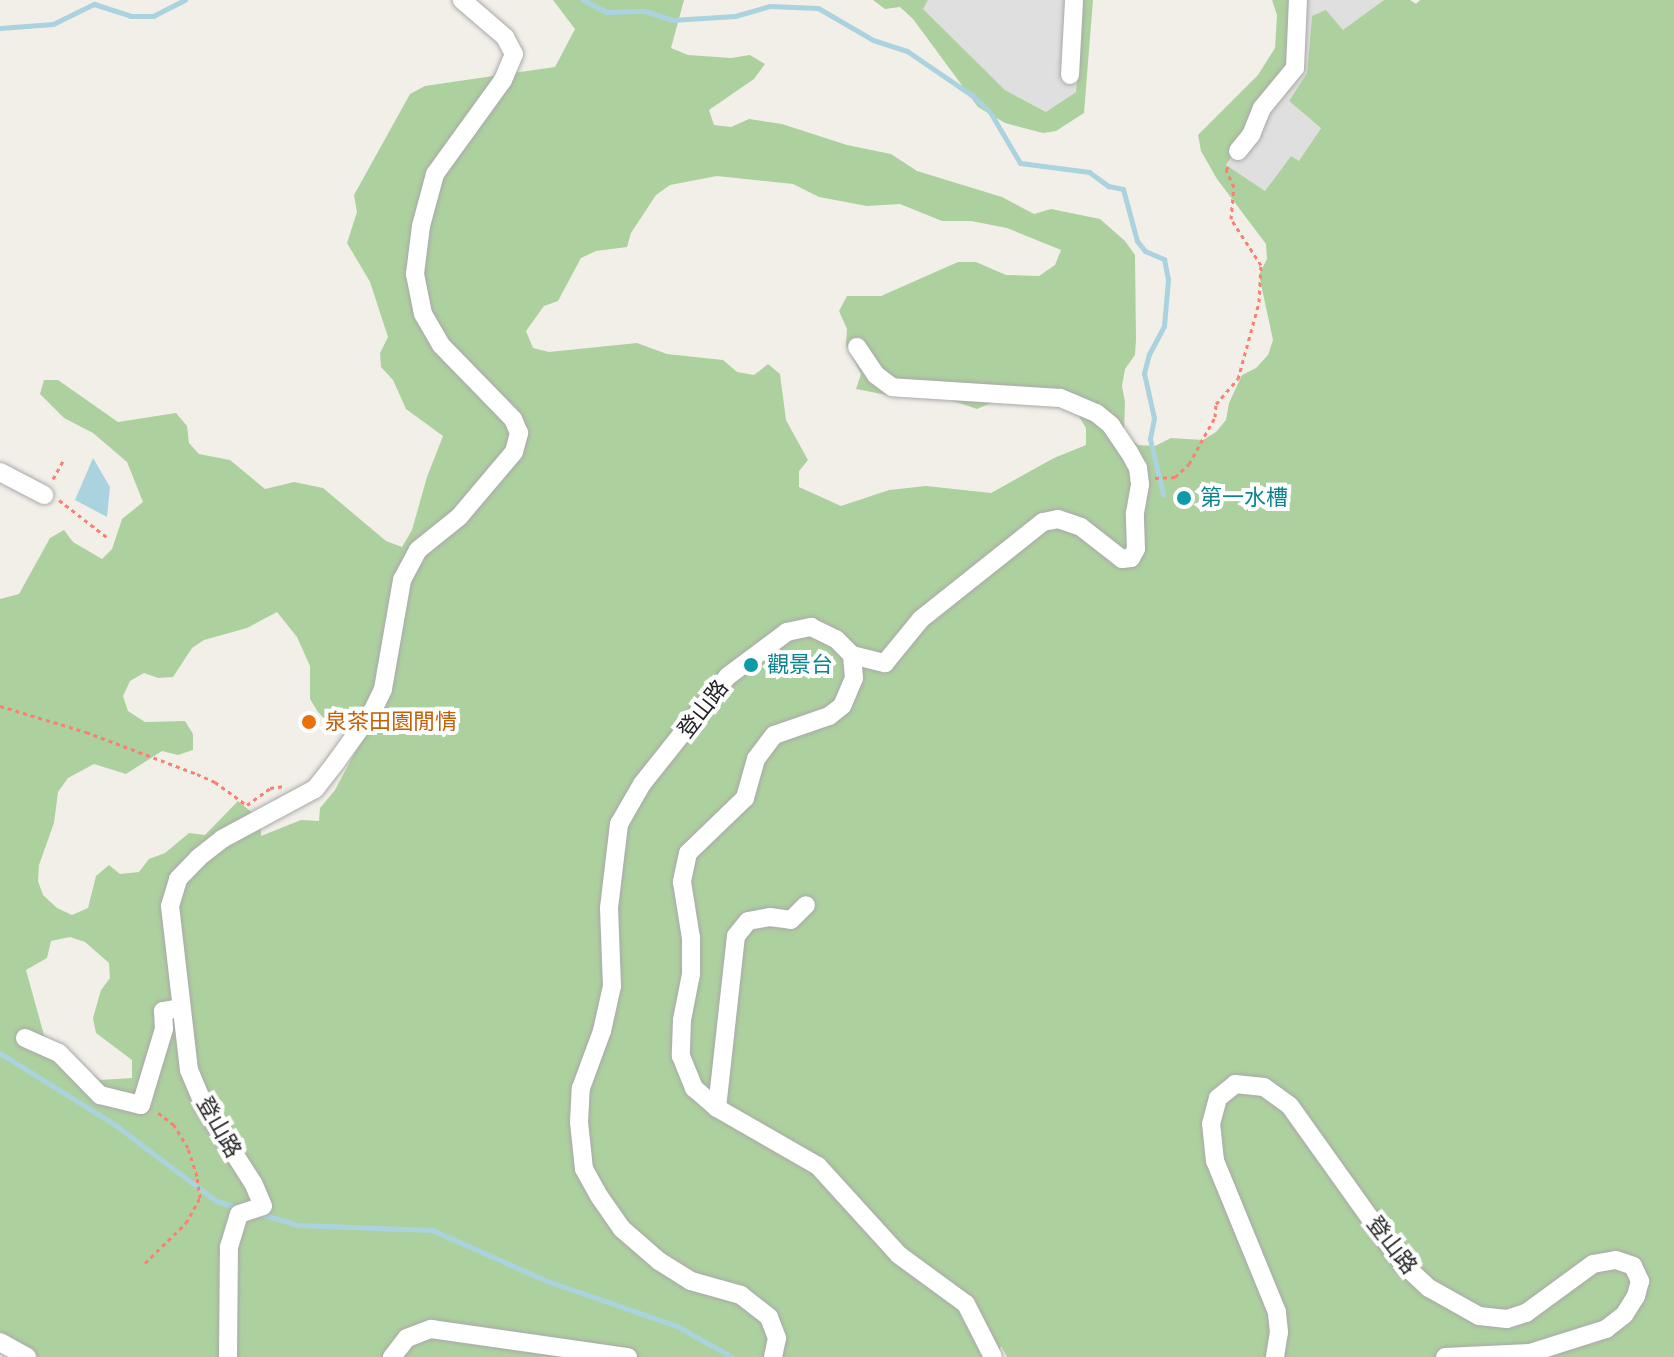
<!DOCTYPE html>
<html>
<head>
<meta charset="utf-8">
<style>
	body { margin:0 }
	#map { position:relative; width:1674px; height:1357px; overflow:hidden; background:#f2efe9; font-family:Cabin,"Noto Sans TC",sans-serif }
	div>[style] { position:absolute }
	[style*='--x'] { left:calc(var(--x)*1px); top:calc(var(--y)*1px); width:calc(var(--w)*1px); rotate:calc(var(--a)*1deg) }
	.residential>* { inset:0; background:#e0dfdf }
	.forest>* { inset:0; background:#add19e }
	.water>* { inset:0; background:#aad3df }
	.stream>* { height:5px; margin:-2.5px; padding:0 2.5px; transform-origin:2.5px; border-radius:2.5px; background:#aad3df }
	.building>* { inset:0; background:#c7bfb8 }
	.path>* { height:3px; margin-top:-1.5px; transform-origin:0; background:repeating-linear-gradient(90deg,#fa8072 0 4px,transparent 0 8px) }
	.roads { filter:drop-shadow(0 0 2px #a9a9a9) drop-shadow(0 0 2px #a9a9a9) }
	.minor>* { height:18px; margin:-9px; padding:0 9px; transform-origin:9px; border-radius:9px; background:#fff }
	.dots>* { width:22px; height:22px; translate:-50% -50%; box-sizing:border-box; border:4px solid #fff; border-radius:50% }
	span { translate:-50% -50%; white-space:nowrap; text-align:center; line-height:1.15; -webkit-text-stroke:8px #fff; paint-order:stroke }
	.culture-label { font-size:22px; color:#0d838f }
	.left { translate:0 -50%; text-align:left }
	.street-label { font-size:22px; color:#222 }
	.food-label { font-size:22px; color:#c56008 }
</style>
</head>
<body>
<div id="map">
	<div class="residential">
		<div style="clip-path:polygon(928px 0,1082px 0,1076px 92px,1046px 112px,1005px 90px,923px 9px)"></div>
		<div style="clip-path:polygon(1299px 0,1384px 0,1343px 31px,1312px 16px,1307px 73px,1289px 101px,1321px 127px,1299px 162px,1291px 156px,1265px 191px,1226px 166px,1291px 68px)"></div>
	</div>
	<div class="forest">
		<div style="clip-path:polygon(evenodd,553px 0,684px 0,671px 48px,688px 55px,731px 58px,750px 55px,765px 64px,754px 79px,709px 110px,714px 125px,731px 127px,749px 119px,782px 124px,847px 145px,891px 154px,917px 171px,1002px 197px,1034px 214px,1051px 209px,1100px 219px,1125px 241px,1135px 255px,1136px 340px,1135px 355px,1125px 369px,1122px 386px,1125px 402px,1124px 435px,1138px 445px,1155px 446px,1171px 438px,1203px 440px,1216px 432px,1226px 420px,1229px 403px,1242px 375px,1256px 368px,1268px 355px,1273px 340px,1259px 275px,1267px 259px,1266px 244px,1217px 179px,1201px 151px,1198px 135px,1258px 75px,1275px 48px,1277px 15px,1272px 0,1299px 0,1291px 68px,1226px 165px,1265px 191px,1291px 156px,1299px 161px,1321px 128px,1289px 101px,1307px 73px,1312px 16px,1326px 10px,1343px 30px,1384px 0,1410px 0,1416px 4px,1420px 0,1674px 0,1674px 1357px,1007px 1357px,1001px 1346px,996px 1357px,30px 1357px,0 1333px,0 599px,19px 594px,50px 538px,64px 530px,73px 542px,102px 559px,112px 549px,122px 519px,143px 502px,127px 462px,93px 433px,64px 418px,40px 394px,44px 380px,58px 380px,118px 422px,176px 413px,187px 426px,189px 443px,199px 454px,230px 460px,265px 489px,294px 482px,323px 488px,386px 541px,402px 547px,412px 530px,427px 477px,443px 436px,406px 409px,393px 380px,381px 367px,380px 353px,388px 337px,370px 282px,347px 243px,357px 212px,354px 195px,410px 94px,425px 86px,555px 67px,575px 29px,553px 0,717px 176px,793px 184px,819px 197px,867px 206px,900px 204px,942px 221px,971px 221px,1007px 228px,1061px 250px,1055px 265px,1039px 276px,1006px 275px,976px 262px,958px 262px,881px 296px,847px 296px,839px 311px,847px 329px,846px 345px,861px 374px,856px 389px,897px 397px,914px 394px,945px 398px,977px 409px,1003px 398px,1050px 397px,1078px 415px,1086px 428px,1086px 445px,1054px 458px,991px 493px,926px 486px,889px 490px,841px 506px,799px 487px,799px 471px,808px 460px,786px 420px,780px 374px,768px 364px,754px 375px,737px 372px,723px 360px,667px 354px,637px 343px,549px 352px,533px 348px,526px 331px,544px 306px,558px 301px,581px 258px,596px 251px,627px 247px,631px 233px,656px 195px,670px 185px,717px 176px,553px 0,277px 612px,297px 637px,310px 666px,310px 699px,318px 712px,330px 725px,346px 721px,362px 727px,360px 743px,335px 790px,320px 808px,319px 821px,301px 820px,261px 836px,261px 820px,238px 801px,205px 835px,189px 833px,165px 853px,149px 859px,139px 872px,120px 874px,109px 865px,96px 876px,88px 908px,72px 915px,57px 908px,43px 895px,38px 881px,39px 865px,54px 823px,58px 792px,68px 778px,94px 764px,126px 774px,162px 751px,178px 755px,193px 750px,193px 734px,185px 721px,145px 722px,128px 711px,123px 696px,130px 681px,144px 673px,158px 678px,173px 677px,192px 648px,204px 640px,247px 628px,277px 612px,553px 0,70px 937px,85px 942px,109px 963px,110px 978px,101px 990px,93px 1018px,96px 1033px,132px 1060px,132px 1078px,100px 1080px,44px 1035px,26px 970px,47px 958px,51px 941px,70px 937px)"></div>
		<div style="clip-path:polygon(873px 0,928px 0,923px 9px,1005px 90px,1046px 112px,1076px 92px,1082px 0,1093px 0,1084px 113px,1056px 131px,1043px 133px,1005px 123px,978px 107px,913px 19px,900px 7px,885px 9px)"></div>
	</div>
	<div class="water">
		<div style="clip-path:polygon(93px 458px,110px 487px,107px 517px,75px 500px)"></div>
	</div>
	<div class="stream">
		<div style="--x:583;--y:0;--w:27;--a:27"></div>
		<div style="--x:607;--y:12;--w:38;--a:-2"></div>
		<div style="--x:645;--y:11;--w:28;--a:18"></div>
		<div style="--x:672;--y:20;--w:63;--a:-3.6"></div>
		<div style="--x:735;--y:16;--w:35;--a:-16"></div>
		<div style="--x:769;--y:6;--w:49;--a:2.3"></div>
		<div style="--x:818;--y:8;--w:64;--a:30.2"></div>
		<div style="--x:873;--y:40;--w:36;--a:18"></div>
		<div style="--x:907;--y:51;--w:80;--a:34.3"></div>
		<div style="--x:973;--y:96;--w:23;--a:43"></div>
		<div style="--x:990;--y:112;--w:59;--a:59.5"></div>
		<div style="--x:1020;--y:163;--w:70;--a:7.4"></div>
		<div style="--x:1089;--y:172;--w:24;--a:36"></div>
		<div style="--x:1108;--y:186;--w:15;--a:11"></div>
		<div style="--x:1123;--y:189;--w:54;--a:74.9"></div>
		<div style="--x:1137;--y:241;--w:13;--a:51"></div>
		<div style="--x:1145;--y:251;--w:21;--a:23"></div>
		<div style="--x:1164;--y:259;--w:21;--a:79"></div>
		<div style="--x:1168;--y:280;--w:46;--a:95"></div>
		<div style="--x:1164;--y:326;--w:32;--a:118"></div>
		<div style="--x:1149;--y:354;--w:20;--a:105"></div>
		<div style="--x:1144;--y:373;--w:46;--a:77.5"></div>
		<div style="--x:1154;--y:418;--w:21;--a:101"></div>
		<div style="--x:1150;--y:439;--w:57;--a:76.7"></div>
		<div style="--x:0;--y:28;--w:53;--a:-4.3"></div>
		<div style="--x:53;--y:24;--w:46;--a:-26"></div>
		<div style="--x:94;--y:4;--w:38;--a:18"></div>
		<div style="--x:130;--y:16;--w:23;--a:0"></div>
		<div style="--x:153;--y:16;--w:36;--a:-27"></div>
		<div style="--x:0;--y:1053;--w:134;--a:31.9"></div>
		<div style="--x:114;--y:1124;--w:128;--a:37"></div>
		<div style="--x:216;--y:1201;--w:25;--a:16"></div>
		<div style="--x:257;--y:1213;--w:43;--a:16.3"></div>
		<div style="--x:298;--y:1225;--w:134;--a:2.1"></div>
		<div style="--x:432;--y:1230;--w:126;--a:23.9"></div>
		<div style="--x:547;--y:1281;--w:138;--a:19.1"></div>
		<div style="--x:677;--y:1326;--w:63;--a:29.4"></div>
	</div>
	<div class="building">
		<div style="clip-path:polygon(1189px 486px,1194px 503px,1179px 509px,1172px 493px)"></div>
	</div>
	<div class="path">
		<div style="--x:1155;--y:478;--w:20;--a:-3"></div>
		<div style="--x:1175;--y:477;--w:19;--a:-43"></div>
		<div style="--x:1189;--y:464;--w:54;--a:-61"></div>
		<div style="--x:1215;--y:417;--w:13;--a:-86"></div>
		<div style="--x:1216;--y:404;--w:33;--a:-49"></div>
		<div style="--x:1238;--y:379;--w:80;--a:-74.7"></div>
		<div style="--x:1259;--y:302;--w:37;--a:-87"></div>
		<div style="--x:1261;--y:265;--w:55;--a:-123.1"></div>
		<div style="--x:1231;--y:219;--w:32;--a:-85"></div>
		<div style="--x:1234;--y:187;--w:19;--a:-115"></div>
		<div style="--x:1226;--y:170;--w:7;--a:-56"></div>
		<div style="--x:53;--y:479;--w:23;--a:-61"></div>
		<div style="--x:59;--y:500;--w:62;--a:37.8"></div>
		<div style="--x:0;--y:706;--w:90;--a:16.8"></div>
		<div style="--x:86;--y:732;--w:119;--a:20.7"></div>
		<div style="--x:197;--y:774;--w:20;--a:24"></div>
		<div style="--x:215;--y:782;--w:39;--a:36"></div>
		<div style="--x:247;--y:805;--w:29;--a:-36"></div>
		<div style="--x:270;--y:788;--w:15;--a:-8"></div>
		<div style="--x:145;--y:1263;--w:57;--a:-44.3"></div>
		<div style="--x:186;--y:1223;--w:29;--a:-61"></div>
		<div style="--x:200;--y:1198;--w:22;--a:-98"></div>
		<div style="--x:197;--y:1176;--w:29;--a:-108"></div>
		<div style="--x:188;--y:1148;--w:27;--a:-121"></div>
		<div style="--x:174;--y:1125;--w:23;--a:-142"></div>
	</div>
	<div class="roads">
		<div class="minor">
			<div style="--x:1070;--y:75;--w:75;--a:-86.9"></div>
			<div style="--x:1238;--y:151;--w:21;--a:-51"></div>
			<div style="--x:1251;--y:135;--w:29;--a:-68"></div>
			<div style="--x:1262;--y:108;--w:52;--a:-50.5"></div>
			<div style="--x:1295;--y:68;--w:68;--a:-87.5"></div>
			<div style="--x:0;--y:472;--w:50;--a:27.6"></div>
			<div style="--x:852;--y:655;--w:34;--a:14"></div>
			<div style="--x:885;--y:663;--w:57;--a:-50.7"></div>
			<div style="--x:921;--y:619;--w:156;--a:-38.5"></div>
			<div style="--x:1043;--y:522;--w:15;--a:-11"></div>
			<div style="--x:1058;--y:519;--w:24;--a:19"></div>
			<div style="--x:1081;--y:527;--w:52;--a:38"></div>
			<div style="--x:1122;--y:559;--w:9;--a:-6"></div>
			<div style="--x:1131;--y:558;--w:10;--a:-61"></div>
			<div style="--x:1136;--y:549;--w:36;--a:-92"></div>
			<div style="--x:1135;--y:513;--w:29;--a:-80"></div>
			<div style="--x:1140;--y:484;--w:16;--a:-97"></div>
			<div style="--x:1138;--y:468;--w:18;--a:-119"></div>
			<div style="--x:1129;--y:452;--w:32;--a:-124"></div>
			<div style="--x:1111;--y:425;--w:19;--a:-141"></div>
			<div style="--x:1096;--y:413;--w:39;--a:-157"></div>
			<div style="--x:1060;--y:398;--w:168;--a:-176.3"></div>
			<div style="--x:892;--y:387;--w:20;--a:-143"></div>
			<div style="--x:876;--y:375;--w:34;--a:-124"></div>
			<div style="--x:25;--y:1038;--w:37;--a:24"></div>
			<div style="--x:59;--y:1053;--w:59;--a:45.7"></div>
			<div style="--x:100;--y:1095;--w:42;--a:13.7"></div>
			<div style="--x:141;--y:1105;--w:79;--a:-73.2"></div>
			<div style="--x:164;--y:1029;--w:18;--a:-93"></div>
			<div style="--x:163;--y:1011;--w:17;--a:-10"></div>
			<div style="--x:717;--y:1108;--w:173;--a:-83.7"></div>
			<div style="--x:736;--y:936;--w:19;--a:-51"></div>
			<div style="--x:748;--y:921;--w:22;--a:-10"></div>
			<div style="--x:770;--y:917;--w:21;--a:8"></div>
			<div style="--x:791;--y:920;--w:21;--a:-45"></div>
			<div style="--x:0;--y:1342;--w:31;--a:29"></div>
			<div style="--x:228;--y:1357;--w:110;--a:-89.5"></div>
			<div style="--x:229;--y:1247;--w:34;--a:-73"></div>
			<div style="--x:239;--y:1214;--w:25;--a:-18"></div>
			<div style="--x:263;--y:1206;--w:25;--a:-113"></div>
			<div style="--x:253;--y:1183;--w:89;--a:-122.6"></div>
			<div style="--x:205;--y:1108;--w:41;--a:-112.8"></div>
			<div style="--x:189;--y:1070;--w:165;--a:-96.6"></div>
			<div style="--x:170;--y:906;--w:28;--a:-73"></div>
			<div style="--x:178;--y:879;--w:29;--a:-46"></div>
			<div style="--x:198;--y:858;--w:31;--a:-38"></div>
			<div style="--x:222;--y:839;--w:106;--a:-28.3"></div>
			<div style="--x:315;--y:789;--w:34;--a:-52"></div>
			<div style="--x:336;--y:762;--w:62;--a:-54.2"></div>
			<div style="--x:372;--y:712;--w:25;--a:-64"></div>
			<div style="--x:383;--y:689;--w:111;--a:-80.1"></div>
			<div style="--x:402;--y:580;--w:34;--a:-62"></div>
			<div style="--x:418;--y:550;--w:53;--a:-38.8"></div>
			<div style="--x:459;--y:517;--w:85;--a:-49.8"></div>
			<div style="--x:514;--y:452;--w:20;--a:-75"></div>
			<div style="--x:519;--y:433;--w:15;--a:-113"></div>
			<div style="--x:513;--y:419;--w:103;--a:-134.2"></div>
			<div style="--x:441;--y:345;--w:36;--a:-120"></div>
			<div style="--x:423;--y:314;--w:41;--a:-101.3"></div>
			<div style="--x:415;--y:274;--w:48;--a:-82.9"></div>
			<div style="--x:421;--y:226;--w:54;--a:-74.9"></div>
			<div style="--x:435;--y:174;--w:116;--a:-54.1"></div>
			<div style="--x:503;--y:80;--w:28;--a:-67"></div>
			<div style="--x:514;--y:54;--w:19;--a:-118"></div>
			<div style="--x:505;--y:37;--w:57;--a:-139.3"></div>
			<div style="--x:392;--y:1357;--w:24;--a:-52"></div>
			<div style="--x:407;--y:1338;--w:26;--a:-21"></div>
			<div style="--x:431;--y:1329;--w:199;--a:8.1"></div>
			<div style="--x:773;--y:1357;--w:19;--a:-78"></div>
			<div style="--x:777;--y:1338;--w:22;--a:-111"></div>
			<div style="--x:769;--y:1317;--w:36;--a:-142"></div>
			<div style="--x:741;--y:1295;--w:52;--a:-164.4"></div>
			<div style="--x:691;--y:1281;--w:38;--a:-148"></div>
			<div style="--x:659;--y:1261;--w:49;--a:-139.1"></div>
			<div style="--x:622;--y:1229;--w:40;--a:-124.9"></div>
			<div style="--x:599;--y:1196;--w:31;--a:-119"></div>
			<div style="--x:584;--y:1169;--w:47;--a:-96.1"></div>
			<div style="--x:579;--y:1122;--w:34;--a:-87"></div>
			<div style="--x:581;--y:1088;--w:61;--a:-69.8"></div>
			<div style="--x:602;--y:1031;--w:46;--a:-77.5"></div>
			<div style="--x:612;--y:986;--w:78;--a:-92.2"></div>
			<div style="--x:609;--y:908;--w:85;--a:-83.2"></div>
			<div style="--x:619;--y:824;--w:46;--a:-60.1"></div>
			<div style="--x:642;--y:784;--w:138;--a:-51.5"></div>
			<div style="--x:728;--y:676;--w:74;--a:-36.7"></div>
			<div style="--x:787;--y:632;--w:25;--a:-12"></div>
			<div style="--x:811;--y:627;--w:28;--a:26"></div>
			<div style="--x:836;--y:639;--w:23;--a:45"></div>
			<div style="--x:852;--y:655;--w:23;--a:85"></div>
			<div style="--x:854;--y:678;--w:30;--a:113"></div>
			<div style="--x:842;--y:706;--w:16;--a:142"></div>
			<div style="--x:829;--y:716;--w:58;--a:160.9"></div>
			<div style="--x:774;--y:735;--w:30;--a:127"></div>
			<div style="--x:756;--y:759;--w:41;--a:105.8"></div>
			<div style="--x:745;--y:798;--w:79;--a:136"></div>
			<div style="--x:688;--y:853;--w:30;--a:102"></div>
			<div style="--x:682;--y:882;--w:57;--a:80.9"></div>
			<div style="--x:691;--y:938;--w:36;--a:90"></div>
			<div style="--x:691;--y:974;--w:47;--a:101.1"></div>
			<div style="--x:682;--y:1020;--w:36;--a:92"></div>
			<div style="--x:681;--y:1056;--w:35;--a:68"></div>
			<div style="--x:694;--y:1088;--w:30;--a:41"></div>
			<div style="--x:717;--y:1108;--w:116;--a:29.9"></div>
			<div style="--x:818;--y:1166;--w:120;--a:47.7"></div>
			<div style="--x:899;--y:1255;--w:83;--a:36.2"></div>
			<div style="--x:966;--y:1304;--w:59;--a:63"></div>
			<div style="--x:1275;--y:1357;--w:25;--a:-81"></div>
			<div style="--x:1279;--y:1332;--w:20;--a:-96"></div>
			<div style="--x:1277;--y:1312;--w:163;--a:-112.3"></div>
			<div style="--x:1215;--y:1161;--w:37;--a:-96"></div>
			<div style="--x:1211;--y:1124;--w:27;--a:-75"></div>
			<div style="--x:1218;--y:1098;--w:22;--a:-39"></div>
			<div style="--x:1235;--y:1084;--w:29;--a:6"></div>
			<div style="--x:1264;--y:1087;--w:32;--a:36"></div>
			<div style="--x:1290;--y:1106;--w:193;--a:54.5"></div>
			<div style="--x:1402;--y:1263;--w:37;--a:43"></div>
			<div style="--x:1429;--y:1288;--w:57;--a:29.2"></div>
			<div style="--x:1479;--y:1316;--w:28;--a:6"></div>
			<div style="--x:1507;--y:1319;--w:20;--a:-18"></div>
			<div style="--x:1526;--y:1313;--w:83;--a:-36.2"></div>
			<div style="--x:1593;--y:1264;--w:23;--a:-10"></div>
			<div style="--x:1616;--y:1260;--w:18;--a:19"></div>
			<div style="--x:1633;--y:1266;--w:17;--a:65"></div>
			<div style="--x:1640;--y:1281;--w:16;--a:105"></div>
			<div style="--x:1636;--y:1296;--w:22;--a:122"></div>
			<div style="--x:1624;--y:1315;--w:23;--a:142"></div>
			<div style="--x:1606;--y:1329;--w:80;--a:162.5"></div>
			<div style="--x:1530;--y:1353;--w:85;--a:177.3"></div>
		</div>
	</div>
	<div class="dots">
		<div style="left:1184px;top:498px;background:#0f9aa8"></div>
		<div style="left:751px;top:665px;background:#0f9aa8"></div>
		<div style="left:309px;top:722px;background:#e8710a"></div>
	</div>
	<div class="culture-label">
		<span class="left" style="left:1200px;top:498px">第一水槽</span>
		<span class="left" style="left:767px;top:665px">觀景台</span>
	</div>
	<div class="street-label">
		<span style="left:703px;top:709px;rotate:-52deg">登山路</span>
		<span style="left:219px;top:1127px;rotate:60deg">登山路</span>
		<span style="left:1392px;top:1245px;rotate:52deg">登山路</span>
	</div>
	<div class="food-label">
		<span class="left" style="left:325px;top:722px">泉茶田園閒情</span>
	</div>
</div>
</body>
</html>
